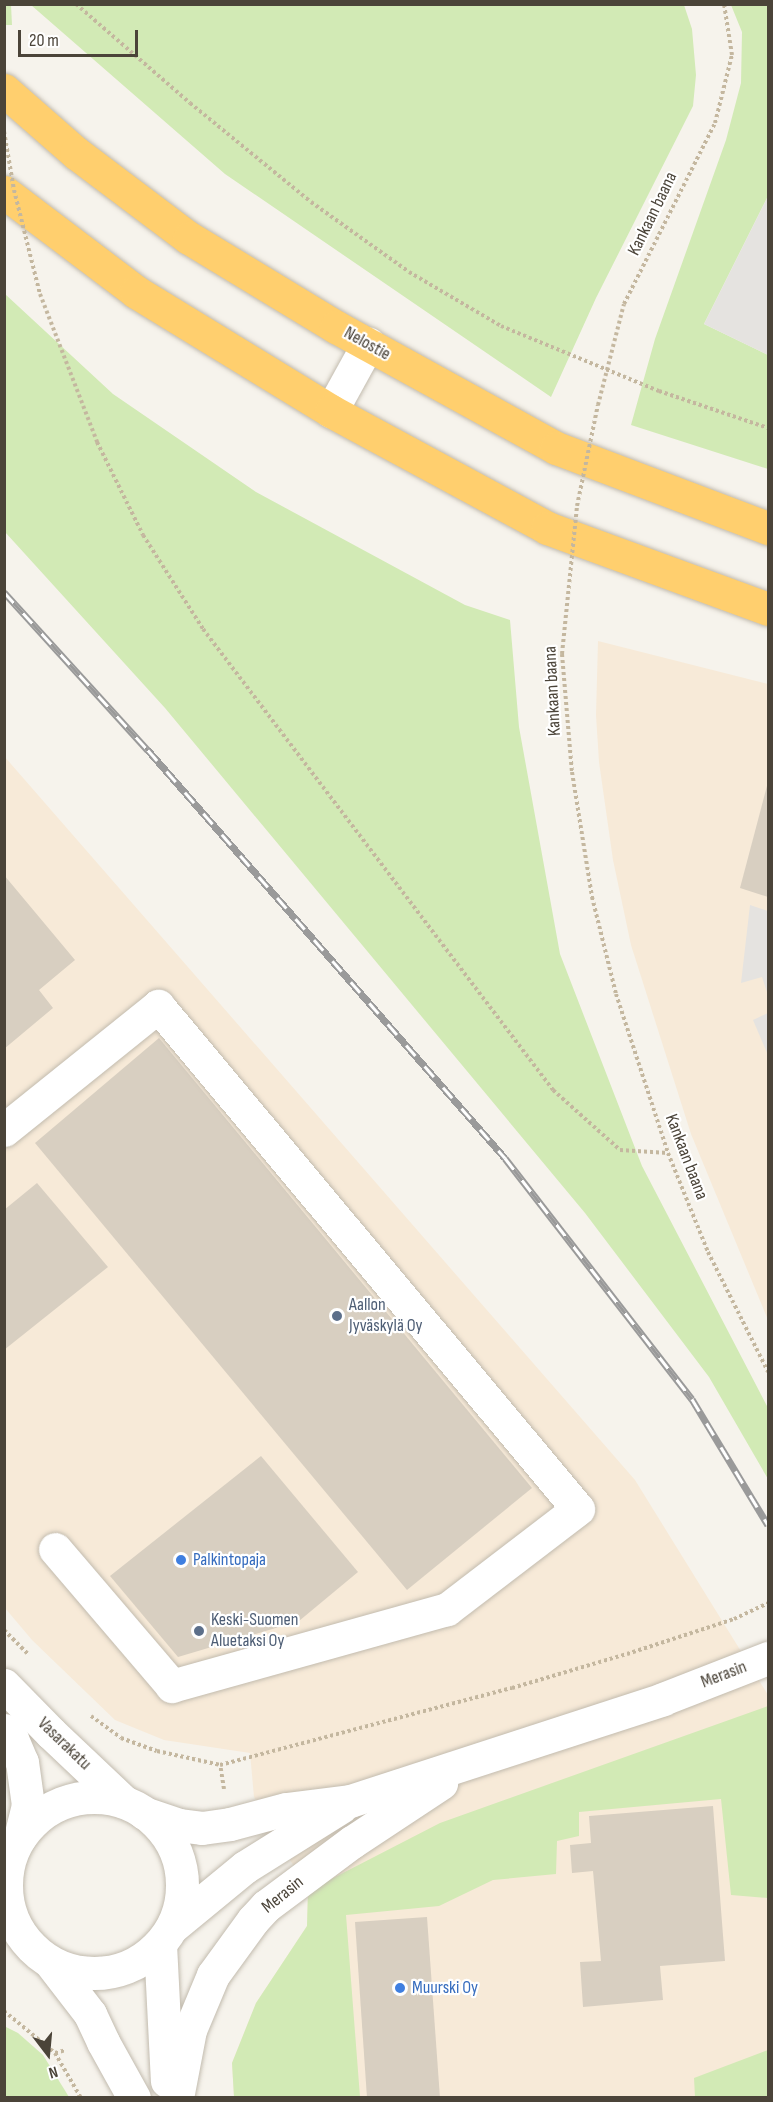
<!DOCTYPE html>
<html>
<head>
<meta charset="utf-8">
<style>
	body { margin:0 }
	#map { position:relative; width:773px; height:2102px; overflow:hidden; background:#f6f3ec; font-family:"Sofia Sans Condensed",sans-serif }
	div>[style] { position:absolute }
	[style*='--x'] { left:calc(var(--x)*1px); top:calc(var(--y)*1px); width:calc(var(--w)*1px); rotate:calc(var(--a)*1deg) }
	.commercial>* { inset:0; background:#f7ead8 }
	.green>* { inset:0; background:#d2eab5 }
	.parking>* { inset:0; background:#e5e3e0 }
	.building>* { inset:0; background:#d8cfc1 }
	.path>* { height:4px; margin-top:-2px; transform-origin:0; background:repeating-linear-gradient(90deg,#c4b79f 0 3px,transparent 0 6px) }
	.roads { filter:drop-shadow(0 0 2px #c2bbae) drop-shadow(0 0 2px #c2bbae) }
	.minor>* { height:33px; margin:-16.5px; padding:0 16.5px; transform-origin:16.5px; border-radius:16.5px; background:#fff }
	.minor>.ring { margin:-16.5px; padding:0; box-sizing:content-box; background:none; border:33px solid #fff; border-radius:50% }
	.highway>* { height:33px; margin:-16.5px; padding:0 16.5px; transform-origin:16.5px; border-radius:16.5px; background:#ffcf6e }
	.rail>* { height:7px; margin-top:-3.5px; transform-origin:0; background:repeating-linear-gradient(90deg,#fff 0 14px,#9a9a9a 0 28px); box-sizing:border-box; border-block:2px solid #9a9a9a }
	.path-bridge>* { height:4px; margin-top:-2px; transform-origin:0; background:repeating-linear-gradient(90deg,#c4b79f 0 3px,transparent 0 6px) }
	.dots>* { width:16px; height:16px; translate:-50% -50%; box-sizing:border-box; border:3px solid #fff; border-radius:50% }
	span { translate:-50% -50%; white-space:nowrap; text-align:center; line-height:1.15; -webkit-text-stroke:4.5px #fff; paint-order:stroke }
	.street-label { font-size:18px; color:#4b4439 }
	.service-label { font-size:18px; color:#4e5e75 }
	.left { translate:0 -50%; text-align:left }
	.shop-label { font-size:18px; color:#366cbe }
	.frame { position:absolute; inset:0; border:6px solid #4b4439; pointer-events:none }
	.north { position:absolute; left:18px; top:2024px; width:60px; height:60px; -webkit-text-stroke:4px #fff; paint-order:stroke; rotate:164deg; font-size:16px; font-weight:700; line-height:24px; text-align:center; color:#4b4439 }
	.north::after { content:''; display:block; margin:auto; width:21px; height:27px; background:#4b4439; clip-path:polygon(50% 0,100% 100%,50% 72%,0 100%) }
	.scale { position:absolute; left:18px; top:30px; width:120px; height:27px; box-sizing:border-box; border:3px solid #4b4439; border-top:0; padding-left:8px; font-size:18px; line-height:21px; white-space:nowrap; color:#4b4439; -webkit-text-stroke:4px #fff; paint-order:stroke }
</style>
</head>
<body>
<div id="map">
	<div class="commercial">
		<div style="clip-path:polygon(598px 641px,768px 684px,768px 1320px,691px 1134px,631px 945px,613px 860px,599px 762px,596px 715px)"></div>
		<div style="clip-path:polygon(4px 756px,635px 1480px,768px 1695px,768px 2097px,234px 2097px,232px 2063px,256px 2003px,307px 1926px,308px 1891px,254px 1797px,250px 1753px,164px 1740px,115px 1720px,32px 1640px,5px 1608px)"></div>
	</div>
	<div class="green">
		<div style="clip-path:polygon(4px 5px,11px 5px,12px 25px,5px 25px)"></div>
		<div style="clip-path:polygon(31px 5px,684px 5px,692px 29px,696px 75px,693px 106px,596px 298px,551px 397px,225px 174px)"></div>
		<div style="clip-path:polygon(731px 5px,768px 5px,768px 196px,704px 324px,768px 355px,768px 469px,631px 425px,655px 339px,726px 140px,741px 83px,742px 32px)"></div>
		<div style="clip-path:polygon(5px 294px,113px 394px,256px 492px,465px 605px,510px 620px,519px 727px,560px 954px,642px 1166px,768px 1408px,768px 1479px,709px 1377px,585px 1213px,165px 708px,5px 532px)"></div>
		<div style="clip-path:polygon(768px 1706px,768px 1898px,731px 1895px,721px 1799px,579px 1812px,579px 1836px,557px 1841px,556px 1874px,493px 1880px,439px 1906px,346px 1915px,360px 2097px,234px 2097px,232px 2063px,256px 2003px,307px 1926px,308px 1891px,440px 1823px)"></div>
		<div style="clip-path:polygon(4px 2026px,18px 2033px,43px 2055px,69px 2097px,5px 2097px)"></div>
		<div style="clip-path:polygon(768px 2050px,768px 2097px,695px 2097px,694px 2078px)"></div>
	</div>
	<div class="parking">
		<div style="clip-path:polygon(768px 196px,768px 355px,704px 324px)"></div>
		<div style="clip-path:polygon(750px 905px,768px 911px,768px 995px,762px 977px,741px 983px)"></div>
		<div style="clip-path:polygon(768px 1013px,768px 1055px,753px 1020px)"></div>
	</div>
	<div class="building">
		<div style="clip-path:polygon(768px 782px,768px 897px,740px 888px)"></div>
		<div style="clip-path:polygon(4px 875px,75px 960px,39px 990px,53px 1008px,4px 1049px)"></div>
		<div style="clip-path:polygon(159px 1038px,532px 1488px,407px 1590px,35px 1143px)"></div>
		<div style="clip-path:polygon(37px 1183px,108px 1267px,4px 1350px,4px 1210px)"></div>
		<div style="clip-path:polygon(261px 1456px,358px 1572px,299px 1621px,178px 1657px,110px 1576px)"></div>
		<div style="clip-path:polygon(713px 1806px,725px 1961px,660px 1966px,663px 2000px,583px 2007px,580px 1962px,601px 1961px,593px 1871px,572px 1873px,570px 1845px,591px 1843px,589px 1816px)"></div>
		<div style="clip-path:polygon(427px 1917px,440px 2098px,367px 2098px,355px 1922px)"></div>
	</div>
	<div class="path">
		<div style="--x:76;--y:4;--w:151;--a:41"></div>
		<div style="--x:190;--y:103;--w:156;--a:39.3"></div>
		<div style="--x:311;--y:202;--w:120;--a:35.5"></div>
		<div style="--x:409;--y:272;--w:107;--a:30.4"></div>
		<div style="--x:501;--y:326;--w:171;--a:22.4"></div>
		<div style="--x:659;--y:391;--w:115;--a:18.7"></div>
		<div style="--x:624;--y:304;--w:203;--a:-63.3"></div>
		<div style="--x:715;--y:123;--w:70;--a:-76"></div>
		<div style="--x:732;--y:55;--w:52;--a:-98.9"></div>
		<div style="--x:97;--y:442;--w:104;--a:63.7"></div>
		<div style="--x:143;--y:535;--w:112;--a:57.4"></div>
		<div style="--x:203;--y:629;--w:579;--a:52.79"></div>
		<div style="--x:553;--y:1090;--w:90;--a:41.8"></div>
		<div style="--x:620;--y:1150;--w:48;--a:3.6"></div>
		<div style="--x:562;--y:654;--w:118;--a:85.2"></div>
		<div style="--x:572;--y:772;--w:127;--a:80.9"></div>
		<div style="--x:592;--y:897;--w:100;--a:76.1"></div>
		<div style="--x:616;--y:994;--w:167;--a:71.9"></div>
		<div style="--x:668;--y:1153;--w:107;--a:68"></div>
		<div style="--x:708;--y:1252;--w:134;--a:63.4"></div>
		<div style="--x:4;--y:1630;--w:35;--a:45"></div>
		<div style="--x:91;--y:1716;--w:37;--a:36"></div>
		<div style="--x:121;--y:1738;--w:38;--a:20"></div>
		<div style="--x:157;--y:1751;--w:65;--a:12.5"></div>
		<div style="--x:224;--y:1789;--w:24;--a:-99"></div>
		<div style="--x:220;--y:1765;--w:302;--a:-14.8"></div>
		<div style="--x:512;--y:1688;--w:120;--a:-16.5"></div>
		<div style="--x:627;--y:1654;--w:113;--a:-18.1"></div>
		<div style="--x:734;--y:1619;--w:38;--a:-25"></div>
		<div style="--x:4;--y:2011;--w:66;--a:39.5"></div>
		<div style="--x:55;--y:2053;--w:11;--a:-15"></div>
		<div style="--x:55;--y:2053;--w:52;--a:60"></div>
	</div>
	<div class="roads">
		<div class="minor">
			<div style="--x:331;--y:411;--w:77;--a:-61.1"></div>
			<div style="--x:4;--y:1130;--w:198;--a:-38.8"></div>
			<div style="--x:158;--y:1006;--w:655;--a:50.14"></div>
			<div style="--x:578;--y:1509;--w:165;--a:142.6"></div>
			<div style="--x:447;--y:1609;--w:286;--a:164.4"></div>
			<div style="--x:172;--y:1686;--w:180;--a:-130.5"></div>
			<div style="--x:4;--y:1685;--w:67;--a:45.6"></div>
			<div style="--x:51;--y:1733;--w:100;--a:43.4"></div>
			<div style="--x:4;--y:1730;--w:12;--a:48"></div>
			<div style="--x:12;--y:1739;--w:25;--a:67"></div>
			<div style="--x:22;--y:1762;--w:43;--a:82.1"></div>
			<div style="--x:28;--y:1805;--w:33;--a:104"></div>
			<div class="ring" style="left:6px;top:1797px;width:143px;height:143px"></div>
			<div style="--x:144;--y:1813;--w:36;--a:19"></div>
			<div style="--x:178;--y:1825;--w:24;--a:7"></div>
			<div style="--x:202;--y:1828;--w:28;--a:-8"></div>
			<div style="--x:230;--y:1824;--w:58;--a:-15"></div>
			<div style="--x:286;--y:1809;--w:64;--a:-7.1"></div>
			<div style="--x:350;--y:1801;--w:329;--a:-18"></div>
			<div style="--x:663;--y:1699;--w:113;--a:-21.3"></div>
			<div style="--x:172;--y:1927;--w:94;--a:-39.4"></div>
			<div style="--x:245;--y:1867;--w:113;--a:-32"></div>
			<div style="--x:160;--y:1944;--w:137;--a:87.1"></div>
			<div style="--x:50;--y:1962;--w:66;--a:52.4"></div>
			<div style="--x:90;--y:2014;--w:31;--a:65"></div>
			<div style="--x:103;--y:2042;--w:64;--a:61"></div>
			<div style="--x:177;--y:2098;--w:69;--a:-79.2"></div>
			<div style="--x:190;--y:2030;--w:60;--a:-67.3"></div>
			<div style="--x:213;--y:1975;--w:68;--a:-54"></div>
			<div style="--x:253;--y:1920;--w:19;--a:-47"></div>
			<div style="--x:266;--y:1906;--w:107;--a:-36.7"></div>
			<div style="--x:352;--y:1842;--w:107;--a:-33.5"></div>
		</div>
		<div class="highway">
			<div style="--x:4;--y:90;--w:96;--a:41.2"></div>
			<div style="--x:76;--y:153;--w:141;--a:37"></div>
			<div style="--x:189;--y:238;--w:172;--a:31.2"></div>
			<div style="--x:336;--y:327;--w:251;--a:28.8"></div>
			<div style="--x:556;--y:448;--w:227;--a:20.7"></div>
			<div style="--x:4;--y:192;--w:166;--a:37.1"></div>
			<div style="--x:136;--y:292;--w:228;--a:31.4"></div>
			<div style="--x:331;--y:411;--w:246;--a:28.4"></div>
			<div style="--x:547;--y:528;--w:235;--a:20.1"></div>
		</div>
	</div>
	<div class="rail">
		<div style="--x:4;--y:592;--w:214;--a:47.7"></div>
		<div style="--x:148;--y:750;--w:542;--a:48.81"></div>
		<div style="--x:505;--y:1158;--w:305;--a:52.2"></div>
		<div style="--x:692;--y:1399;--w:147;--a:58.9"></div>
	</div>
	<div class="path-bridge">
		<div style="--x:4;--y:131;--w:60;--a:80.4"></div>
		<div style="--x:14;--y:190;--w:107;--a:76"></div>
		<div style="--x:40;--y:294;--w:159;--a:68.9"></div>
		<div style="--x:562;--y:654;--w:149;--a:-84.2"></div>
		<div style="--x:577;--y:506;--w:103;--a:-78.3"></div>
		<div style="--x:598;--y:405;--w:104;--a:-75.6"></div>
	</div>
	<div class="dots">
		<div style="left:337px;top:1316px;background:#5c6f8a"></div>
		<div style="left:181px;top:1560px;background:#3f7fe0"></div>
		<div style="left:199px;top:1631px;background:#5c6f8a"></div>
		<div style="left:400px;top:1988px;background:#3f7fe0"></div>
	</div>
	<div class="street-label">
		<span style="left:653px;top:214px;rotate:-64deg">Kankaan baana</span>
		<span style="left:367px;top:344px;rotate:29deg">Nelostie</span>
		<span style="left:553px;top:691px;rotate:-93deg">Kankaan baana</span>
		<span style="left:686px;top:1157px;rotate:69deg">Kankaan baana</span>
		<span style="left:724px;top:1675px;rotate:-21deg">Merasin</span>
		<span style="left:64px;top:1744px;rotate:44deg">Vasarakatu</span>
		<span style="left:283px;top:1895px;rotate:-39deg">Merasin</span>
	</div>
	<div class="service-label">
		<span class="left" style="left:349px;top:1316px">Aallon<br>Jyväskylä Oy</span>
		<span class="left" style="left:211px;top:1631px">Keski-Suomen<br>Aluetaksi Oy</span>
	</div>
	<div class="shop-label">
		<span class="left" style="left:193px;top:1560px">Palkintopaja</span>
		<span class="left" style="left:412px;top:1988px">Muurski Oy</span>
	</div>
	<div class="frame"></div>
	<div class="north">N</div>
	<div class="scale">20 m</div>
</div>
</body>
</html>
